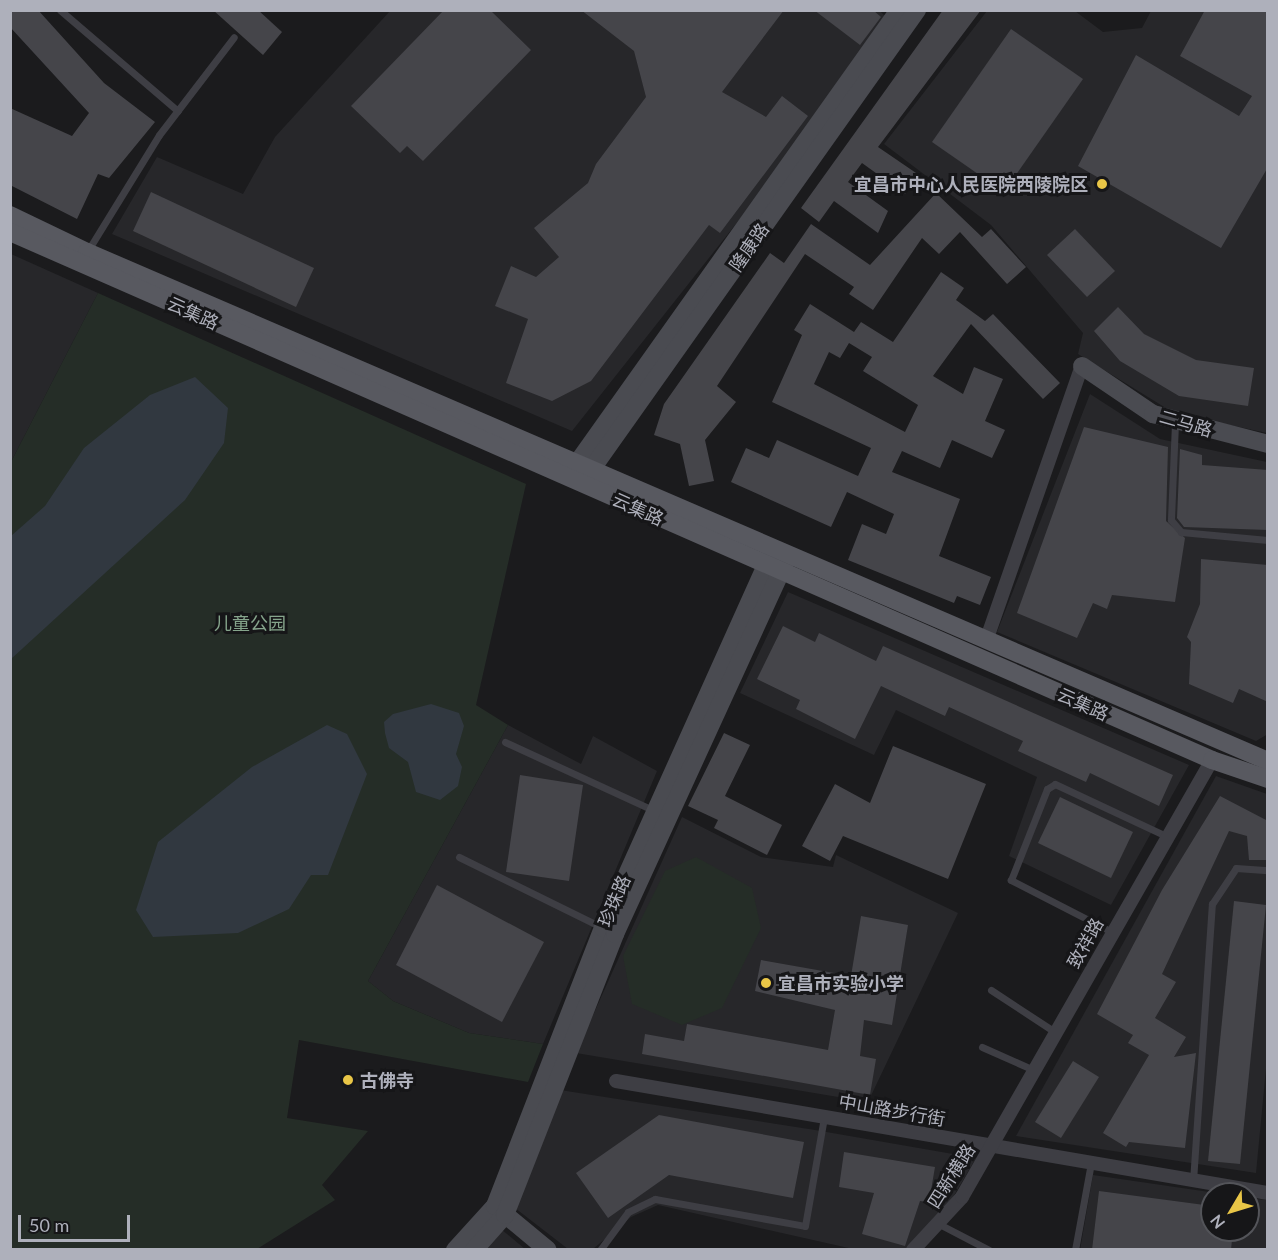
<!DOCTYPE html>
<html>
<head>
<meta charset="utf-8">
<style>
	body { margin:0 }
	#map { position:relative; width:1278px; height:1260px; overflow:hidden; background:#1b1b1d; font-family:Lato,"Noto Sans SC",sans-serif }
	div>[style] { position:absolute }
	[style*='--x'] { left:calc(var(--x)*1px); top:calc(var(--y)*1px); width:calc(var(--w)*1px); rotate:calc(var(--a)*1deg) }
	.built>* { inset:0; background:#27272a }
	.green>* { inset:0; background:#252d27 }
	.water>* { inset:0; background:#313840 }
	.building>* { inset:0; background:#45454a }
	.lane>* { height:7px; margin:-3.5px; padding:0 3.5px; transform-origin:3.5px; border-radius:3.5px; background:#3e3e44 }
	.street>* { height:14px; margin:-7px; padding:0 7px; transform-origin:7px; border-radius:7px; background:#3e3e44 }
	.secondary>* { height:18px; margin:-9px; padding:0 9px; transform-origin:9px; border-radius:9px; background:#4a4b51 }
	.primary>* { height:18px; margin:-9px; padding:0 9px; transform-origin:9px; border-radius:9px; background:#585960 }
	.dots>* { width:16px; height:16px; translate:-50% -50%; box-sizing:border-box; border:3px solid #161618; border-radius:50% }
	span { translate:-50% -50%; white-space:nowrap; text-align:center; line-height:1.15; -webkit-text-stroke:6px #161618; paint-order:stroke }
	.poi-label { font-size:18px; color:#aeb0bb; font-weight:700 }
	.right { translate:-100% -50%; text-align:right }
	.left { translate:0 -50%; text-align:left }
	.street-label { font-size:18px; color:#aeb0bb }
	.park-label { font-size:18px; color:#86a58c }
	.frame { position:absolute; inset:0; border:12px solid #aeb0bb; pointer-events:none }
	.north { position:absolute; left:1200px; top:1182px; width:60px; height:60px; box-sizing:border-box; background:#161618; border:2px solid #535459; border-radius:50%; rotate:232deg; font-size:16px; font-weight:700; line-height:24px; text-align:center; color:#aeb0bb }
	.north::after { content:''; display:block; margin:auto; width:21px; height:27px; background:#e9c647; clip-path:polygon(50% 0,100% 100%,50% 72%,0 100%) }
	.scale { position:absolute; left:18px; top:1215px; width:112px; height:27px; box-sizing:border-box; border:3px solid #aeb0bb; border-top:0; padding-left:8px; font-size:18px; line-height:21px; white-space:nowrap; color:#aeb0bb; -webkit-text-stroke:4px #161618; paint-order:stroke }
</style>
</head>
<body>
<div id="map">
	<div class="built">
		<div style="clip-path:polygon(879px 10px,885px 16px,758px 196px,572px 431px,112px 234px,157px 157px,243px 194px,275px 137px,390px 11px)"></div>
		<div style="clip-path:polygon(987px 11px,1075px 11px,1103px 32px,1142px 28px,1151px 11px,1267px 11px,1267px 433px,1174px 413px,1078px 354px,1083px 333px,991px 225px,884px 144px)"></div>
		<div style="clip-path:polygon(11px 254px,98px 293px,11px 462px)"></div>
		<div style="clip-path:polygon(1090px 394px,1160px 439px,1267px 462px,1268px 734px,1256px 741px,997px 632px)"></div>
		<div style="clip-path:polygon(788px 592px,1189px 765px,1111px 905px,1009px 856px,1037px 777px,896px 710px,874px 755px,740px 693px)"></div>
		<div style="clip-path:polygon(508px 725px,581px 764px,593px 736px,657px 771px,543px 1044px,469px 1033px,393px 1001px,368px 981px)"></div>
		<div style="clip-path:polygon(1216px 776px,1267px 794px,1268px 1048px,1256px 1173px,1016px 1136px)"></div>
		<div style="clip-path:polygon(682px 817px,761px 857px,833px 867px,836px 855px,958px 913px,868px 1102px,576px 1053px)"></div>
		<div style="clip-path:polygon(560px 1090px,815px 1130px,976px 1158px,939px 1221px,905px 1249px,853px 1249px,658px 1205px,631px 1217px,593px 1249px,568px 1249px,515px 1208px)"></div>
		<div style="clip-path:polygon(1093px 1175px,1223px 1194px,1212px 1194px,1212px 1230px,1248px 1230px,1248px 1198px,1267px 1200px,1267px 1249px,1080px 1250px)"></div>
		<div style="clip-path:polygon(501px 1229px,525px 1249px,486px 1250px)"></div>
	</div>
	<div class="green">
		<div style="clip-path:polygon(98px 293px,526px 484px,476px 705px,508px 725px,368px 981px,393px 1001px,469px 1033px,543px 1044px,528px 1082px,299px 1040px,287px 1118px,368px 1131px,322px 1185px,335px 1200px,257px 1249px,11px 1249px,11px 462px)"></div>
		<div style="clip-path:polygon(696px 857px,752px 888px,761px 928px,722px 1008px,682px 1025px,632px 1004px,623px 956px,665px 871px)"></div>
	</div>
	<div class="water">
		<div style="clip-path:polygon(195px 377px,228px 408px,224px 443px,185px 500px,11px 659px,11px 536px,45px 506px,84px 448px,150px 395px)"></div>
		<div style="clip-path:polygon(431px 704px,459px 713px,464px 726px,456px 754px,462px 767px,458px 786px,440px 800px,416px 792px,408px 762px,389px 748px,385px 733px,384px 722px,393px 714px)"></div>
		<div style="clip-path:polygon(327px 725px,347px 734px,367px 774px,328px 875px,311px 875px,289px 909px,238px 933px,153px 937px,136px 910px,158px 842px,252px 767px)"></div>
	</div>
	<div class="building">
		<div style="clip-path:polygon(10px 10px,38px 10px,104px 83px,155px 122px,109px 178px,98px 174px,77px 219px,10px 185px,10px 108px,72px 136px,89px 113px,10px 27px)"></div>
		<div style="clip-path:polygon(213px 10px,258px 10px,282px 32px,263px 55px)"></div>
		<div style="clip-path:polygon(444px 10px,490px 10px,531px 50px,423px 161px,407px 146px,400px 153px,351px 106px)"></div>
		<div style="clip-path:polygon(581px 10px,784px 10px,722px 92px,766px 117px,782px 96px,808px 116px,720px 233px,709px 225px,591px 381px,552px 401px,506px 383px,528px 319px,495px 306px,511px 266px,536px 277px,559px 257px,534px 228px,588px 183px,596px 164px,646px 97px,634px 51px)"></div>
		<div style="clip-path:polygon(814px 10px,873px 10px,881px 17px,860px 45px)"></div>
		<div style="clip-path:polygon(943px 10px,981px 10px,878px 147px,919px 175px,905px 194px,862px 163px,848px 182px,888px 211px,878px 233px,834px 201px,819px 222px,801px 208px)"></div>
		<div style="clip-path:polygon(1205px 10px,1268px 10px,1268px 167px,1221px 248px,1078px 166px,1136px 55px,1239px 116px,1252px 96px,1180px 56px)"></div>
		<div style="clip-path:polygon(1011px 29px,1083px 79px,1004px 192px,932px 142px)"></div>
		<div style="clip-path:polygon(151px 192px,314px 268px,296px 307px,133px 231px)"></div>
		<div style="clip-path:polygon(936px 193px,982px 237px,991px 229px,1026px 267px,1007px 284px,960px 232px,939px 254px,922px 238px,873px 310px,849px 294px,854px 287px,805px 254px,717px 386px,736px 402px,705px 440px,714px 481px,689px 486px,680px 444px,654px 435px,664px 404px,770px 253px,784px 263px,811px 224px,870px 265px)"></div>
		<div style="clip-path:polygon(1075px 229px,1115px 271px,1087px 297px,1047px 255px)"></div>
		<div style="clip-path:polygon(evenodd,941px 272px,964px 288px,956px 300px,985px 321px,993px 314px,1060px 383px,1043px 399px,971px 324px,933px 376px,963px 394px,974px 367px,1003px 379px,985px 421px,1005px 430px,992px 458px,952px 440px,940px 468px,902px 451px,892px 472px,960px 499px,939px 556px,991px 577px,980px 605px,957px 596px,954px 603px,848px 560px,862px 524px,886px 534px,894px 514px,847px 492px,831px 527px,731px 482px,746px 448px,769px 458px,777px 440px,858px 476px,871px 448px,772px 402px,802px 335px,794px 330px,810px 304px,854px 332px,861px 322px,893px 342px,941px 272px,849px 343px,872px 357px,863px 371px,918px 405px,905px 432px,814px 384px,829px 352px,840px 358px,849px 343px)"></div>
		<div style="clip-path:polygon(1118px 307px,1144px 334px,1196px 360px,1254px 368px,1248px 406px,1179px 396px,1120px 361px,1094px 331px)"></div>
		<div style="clip-path:polygon(1084px 427px,1168px 447px,1166px 521px,1185px 538px,1175px 602px,1112px 595px,1107px 609px,1093px 603px,1077px 638px,1017px 613px)"></div>
		<div style="clip-path:polygon(1180px 449px,1202px 455px,1202px 465px,1268px 470px,1268px 530px,1184px 527px,1177px 518px)"></div>
		<div style="clip-path:polygon(1201px 559px,1268px 565px,1268px 702px,1239px 689px,1233px 703px,1189px 684px,1191px 642px,1187px 637px,1200px 604px)"></div>
		<div style="clip-path:polygon(783px 626px,815px 642px,819px 633px,876px 661px,883px 646px,1173px 775px,1159px 806px,1090px 773px,1086px 782px,1018px 751px,1023px 741px,949px 707px,945px 716px,881px 686px,855px 739px,796px 709px,800px 700px,757px 679px)"></div>
		<div style="clip-path:polygon(724px 733px,750px 745px,725px 796px,782px 825px,767px 855px,714px 828px,718px 820px,688px 806px)"></div>
		<div style="clip-path:polygon(893px 746px,986px 784px,948px 879px,843px 836px,830px 861px,802px 846px,835px 784px,870px 803px)"></div>
		<div style="clip-path:polygon(520px 775px,583px 785px,569px 881px,506px 872px)"></div>
		<div style="clip-path:polygon(1220px 796px,1268px 821px,1268px 860px,1249px 860px,1247px 836px,1229px 831px,1162px 974px,1176px 982px,1155px 1018px,1186px 1037px,1174px 1057px,1196px 1053px,1185px 1148px,1129px 1142px,1126px 1147px,1103px 1133px,1149px 1055px,1128px 1043px,1133px 1035px,1097px 1014px,1162px 890px)"></div>
		<div style="clip-path:polygon(1060px 797px,1133px 832px,1111px 878px,1038px 843px)"></div>
		<div style="clip-path:polygon(437px 885px,544px 942px,502px 1022px,396px 965px)"></div>
		<div style="clip-path:polygon(1234px 901px,1266px 905px,1240px 1164px,1208px 1161px)"></div>
		<div style="clip-path:polygon(861px 916px,908px 925px,892px 1025px,864px 1020px,860px 1056px,876px 1059px,870px 1095px,642px 1054px,645px 1034px,684px 1041px,687px 1024px,828px 1050px,835px 1010px,755px 991px,761px 960px,851px 976px)"></div>
		<div style="clip-path:polygon(1073px 1061px,1099px 1077px,1061px 1138px,1035px 1122px)"></div>
		<div style="clip-path:polygon(659px 1115px,804px 1142px,793px 1198px,669px 1175px,608px 1218px,576px 1173px)"></div>
		<div style="clip-path:polygon(844px 1152px,935px 1167px,929px 1202px,920px 1201px,905px 1246px,862px 1234px,874px 1193px,839px 1187px)"></div>
		<div style="clip-path:polygon(1099px 1191px,1212px 1206px,1212px 1230px,1233px 1230px,1231px 1250px,1092px 1250px)"></div>
	</div>
	<div class="lane">
		<div style="--x:60;--y:10;--w:155;--a:40.6"></div>
		<div style="--x:87;--y:252;--w:137;--a:-58.4"></div>
		<div style="--x:159;--y:135;--w:123;--a:-52.6"></div>
		<div style="--x:1175;--y:423;--w:97;--a:92.4"></div>
		<div style="--x:1171;--y:520;--w:16;--a:50"></div>
		<div style="--x:1181;--y:532;--w:87;--a:5.3"></div>
		<div style="--x:505;--y:742;--w:163;--a:24.7"></div>
		<div style="--x:459;--y:857;--w:161;--a:26.2"></div>
		<div style="--x:1112;--y:932;--w:114;--a:-152.8"></div>
		<div style="--x:1011;--y:880;--w:98;--a:-68.4"></div>
		<div style="--x:1047;--y:789;--w:9;--a:-32"></div>
		<div style="--x:1055;--y:784;--w:123;--a:25.1"></div>
		<div style="--x:991;--y:990;--w:77;--a:33.3"></div>
		<div style="--x:982;--y:1047;--w:57;--a:23.9"></div>
		<div style="--x:1193;--y:1181;--w:278;--a:-86.1"></div>
		<div style="--x:1212;--y:904;--w:43;--a:-56.3"></div>
		<div style="--x:1236;--y:868;--w:32;--a:4"></div>
		<div style="--x:941;--y:1225;--w:54;--a:27.5"></div>
		<div style="--x:600;--y:1250;--w:47;--a:-53.6"></div>
		<div style="--x:628;--y:1212;--w:30;--a:-26"></div>
		<div style="--x:655;--y:1199;--w:152;--a:10.2"></div>
		<div style="--x:805;--y:1226;--w:111;--a:-80.1"></div>
		<div style="--x:1075;--y:1250;--w:88;--a:-79.6"></div>
	</div>
	<div class="street">
		<div style="--x:986;--y:641;--w:291;--a:-70.8"></div>
		<div style="--x:616;--y:1081;--w:662;--a:9.75"></div>
		<div style="--x:913;--y:1250;--w:72;--a:-47.2"></div>
		<div style="--x:962;--y:1197;--w:503;--a:-60.23"></div>
	</div>
	<div class="secondary">
		<div style="--x:1082;--y:366;--w:86;--a:34.1"></div>
		<div style="--x:1153;--y:414;--w:119;--a:14.6"></div>
		<div style="--x:568;--y:476;--w:572;--a:-54.61"></div>
		<div style="--x:584;--y:480;--w:576;--a:-54.68"></div>
		<div style="--x:496;--y:1207;--w:67;--a:39.6"></div>
		<div style="--x:455;--y:1250;--w:59;--a:-47.7"></div>
		<div style="--x:495;--y:1206;--w:298;--a:-68.8"></div>
		<div style="--x:603;--y:928;--w:414;--a:-65.8"></div>
		<div style="--x:474;--y:1250;--w:47;--a:-48.5"></div>
		<div style="--x:505;--y:1215;--w:302;--a:-68.6"></div>
		<div style="--x:615;--y:934;--w:415;--a:-65.4"></div>
	</div>
	<div class="primary">
		<div style="--x:10;--y:215;--w:85;--a:25.7"></div>
		<div style="--x:87;--y:252;--w:1286;--a:23.32"></div>
		<div style="--x:10;--y:232;--w:1313;--a:23.71"></div>
		<div style="--x:1212;--y:760;--w:59;--a:18.7"></div>
	</div>
	<div class="dots">
		<div style="left:1102px;top:184px;background:#e9c647"></div>
		<div style="left:766px;top:983px;background:#e9c647"></div>
		<div style="left:348px;top:1080px;background:#e9c647"></div>
	</div>
	<div class="poi-label">
		<span class="right" style="left:1088px;top:184px">宜昌市中心人民医院西陵院区</span>
		<span class="left" style="left:778px;top:983px">宜昌市实验小学</span>
		<span class="left" style="left:360px;top:1080px">古佛寺</span>
	</div>
	<div class="street-label">
		<span style="left:749px;top:247px;rotate:-55deg">隆康路</span>
		<span style="left:193px;top:313px;rotate:24deg">云集路</span>
		<span style="left:1186px;top:423px;rotate:16deg">二马路</span>
		<span style="left:638px;top:509px;rotate:24deg">云集路</span>
		<span style="left:1083px;top:704px;rotate:24deg">云集路</span>
		<span style="left:614px;top:901px;rotate:-67deg">珍珠路</span>
		<span style="left:1085px;top:943px;rotate:-61deg">致祥路</span>
		<span style="left:892px;top:1110px;rotate:10deg">中山路步行街</span>
		<span style="left:951px;top:1176px;rotate:-58deg">四新横路</span>
	</div>
	<div class="park-label">
		<span style="left:250px;top:623px">儿童公园</span>
	</div>
	<div class="frame"></div>
	<div class="north">N</div>
	<div class="scale">50 m</div>
</div>
</body>
</html>
